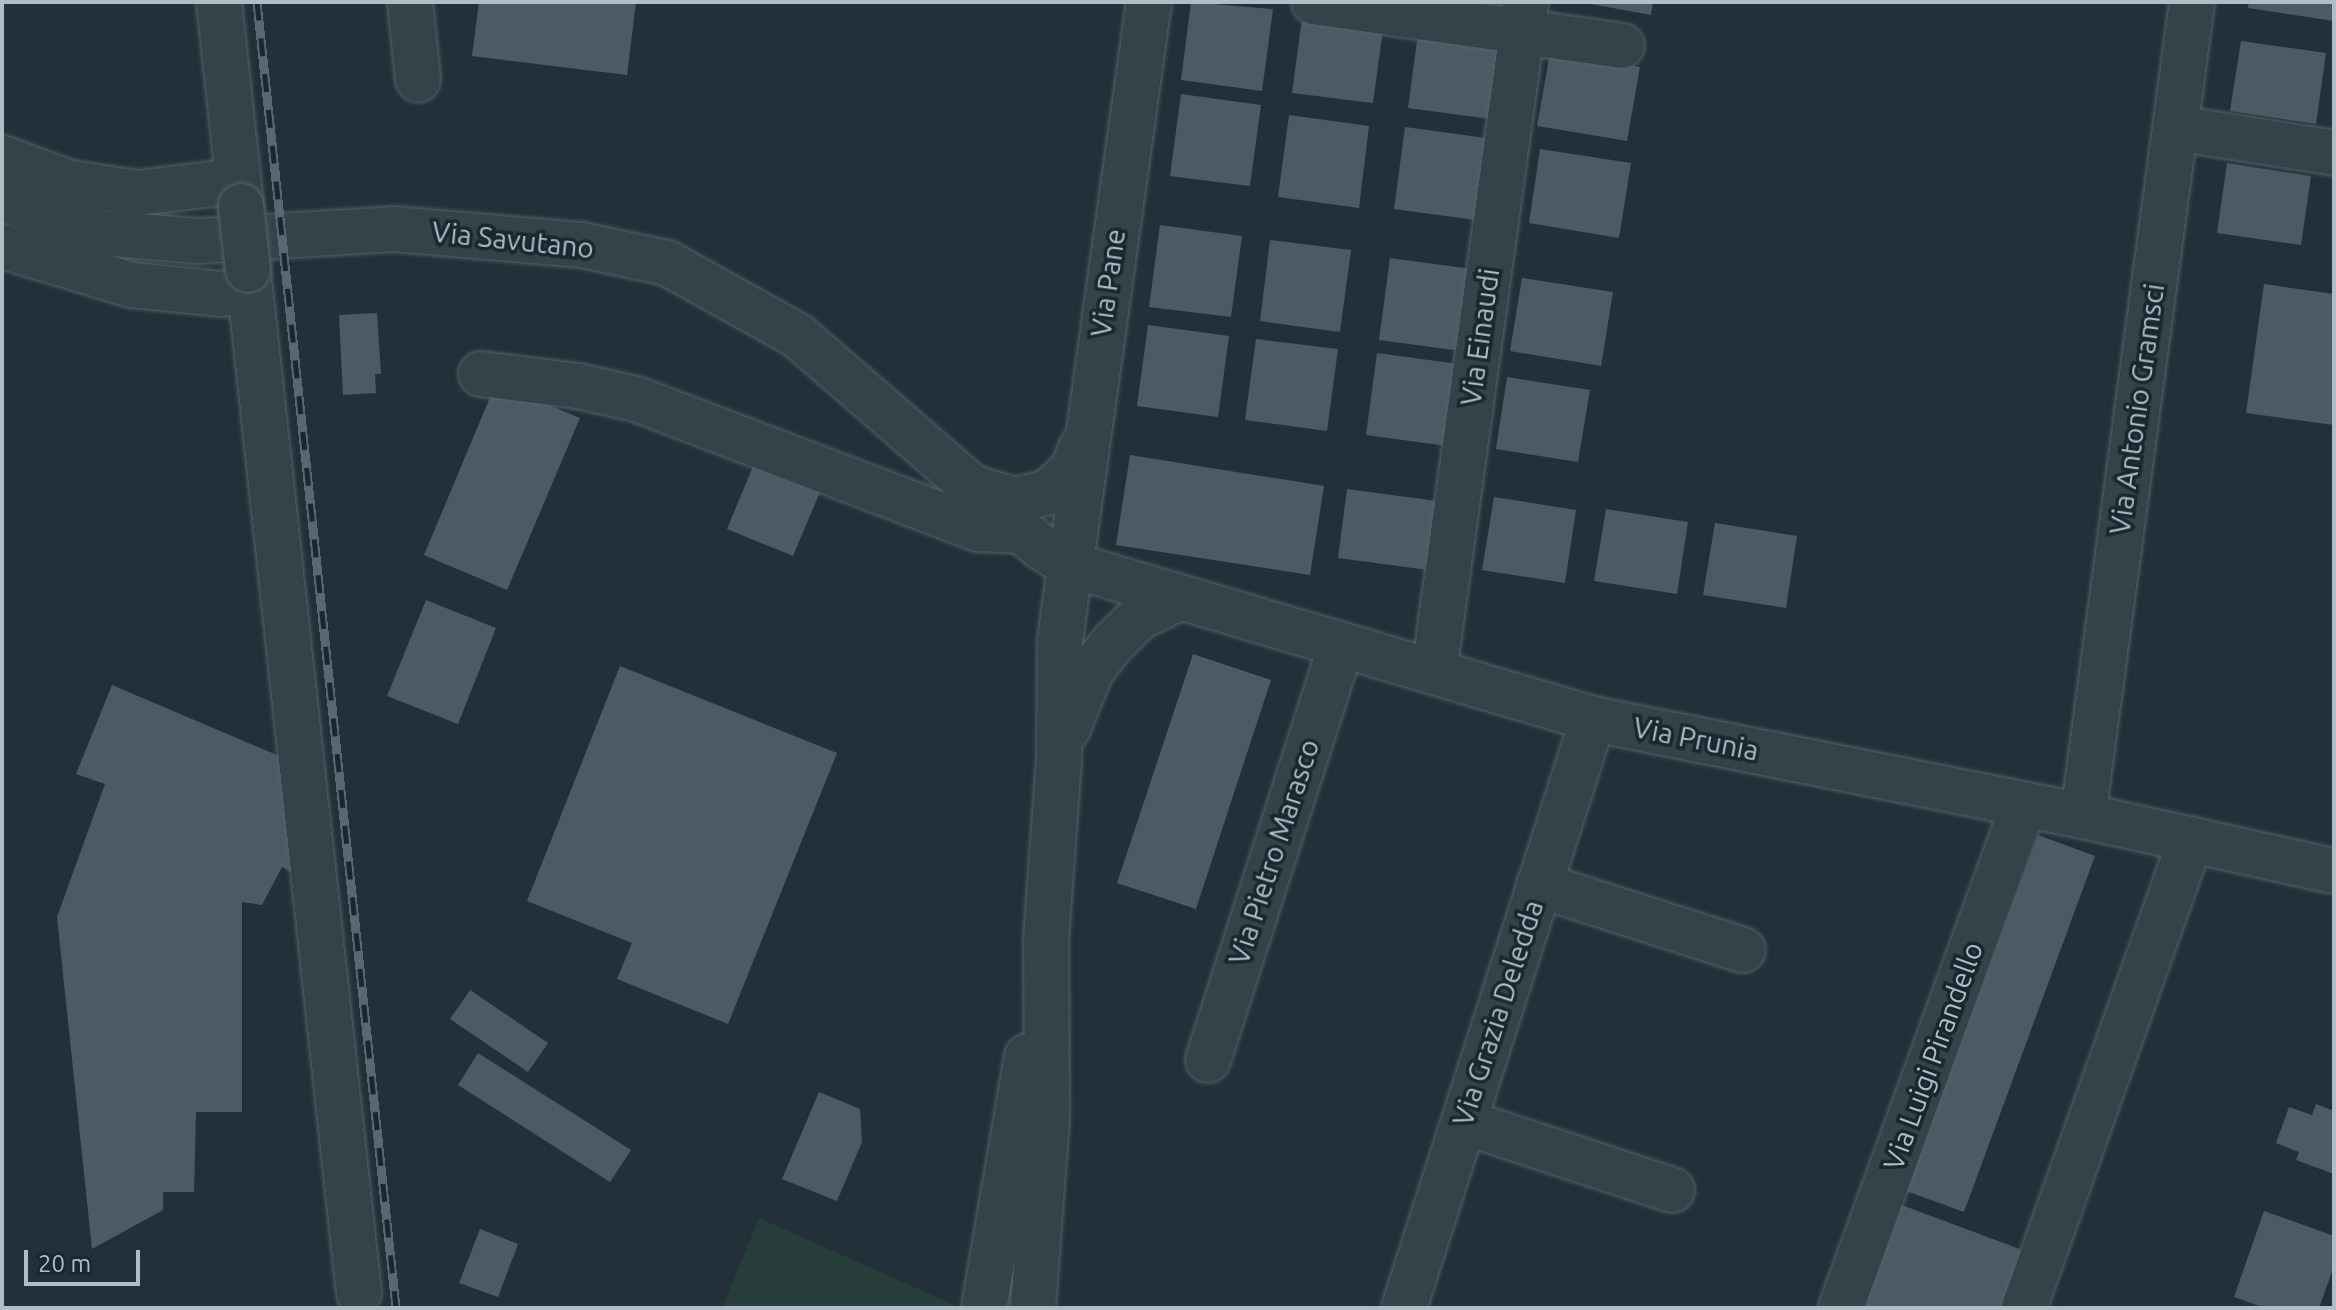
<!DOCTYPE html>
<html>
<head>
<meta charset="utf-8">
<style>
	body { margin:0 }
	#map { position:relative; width:2336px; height:1310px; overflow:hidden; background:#233039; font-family:Ubuntu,sans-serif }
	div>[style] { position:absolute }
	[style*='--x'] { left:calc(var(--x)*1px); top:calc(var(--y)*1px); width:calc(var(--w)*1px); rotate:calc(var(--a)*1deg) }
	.green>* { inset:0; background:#263d3a }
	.building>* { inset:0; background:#4b5b65 }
	.roads { filter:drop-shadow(0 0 2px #546068) drop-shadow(0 0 2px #546068) }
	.minor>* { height:44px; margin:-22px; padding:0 22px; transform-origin:22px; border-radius:22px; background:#36424a }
	.rail>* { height:9px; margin-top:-4.5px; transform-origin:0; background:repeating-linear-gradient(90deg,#1b272f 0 18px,#586771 0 36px); box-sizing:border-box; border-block:2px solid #586771 }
	.bridges { filter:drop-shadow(0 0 2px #546068) drop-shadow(0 0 2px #546068) }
	.minor-bridge>* { height:44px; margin:-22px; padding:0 22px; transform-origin:22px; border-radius:22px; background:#36424a }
	span { translate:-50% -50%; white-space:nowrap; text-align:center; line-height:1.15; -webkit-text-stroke:7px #1b272f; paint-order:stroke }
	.street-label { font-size:28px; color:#b1bdc6 }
	.frame { position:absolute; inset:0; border:4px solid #b1bdc6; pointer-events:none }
	.scale { position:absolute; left:24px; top:1250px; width:116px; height:36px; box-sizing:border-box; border:4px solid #b1bdc6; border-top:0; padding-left:10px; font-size:24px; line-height:28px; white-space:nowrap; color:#b1bdc6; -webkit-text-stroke:6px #1b272f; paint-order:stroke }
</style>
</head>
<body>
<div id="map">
	<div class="green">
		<div style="clip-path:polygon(759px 1218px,959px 1307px,958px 1308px,722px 1308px)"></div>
	</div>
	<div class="building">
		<div style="clip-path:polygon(479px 2px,636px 2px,627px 75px,472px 56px)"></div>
		<div style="clip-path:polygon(1191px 2px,1273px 9px,1262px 91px,1181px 80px)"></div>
		<div style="clip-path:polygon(1580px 2px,1653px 2px,1651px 15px)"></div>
		<div style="clip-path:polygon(2249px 2px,2334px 2px,2334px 21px,2248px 8px)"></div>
		<div style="clip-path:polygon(1303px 11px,1384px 22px,1373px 103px,1292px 93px)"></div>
		<div style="clip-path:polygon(1419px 26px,1500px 37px,1490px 119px,1408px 108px)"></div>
		<div style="clip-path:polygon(2241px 41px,2326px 53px,2316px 124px,2230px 111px)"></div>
		<div style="clip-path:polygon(1550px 53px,1640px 67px,1627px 141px,1537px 126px)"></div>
		<div style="clip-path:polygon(1181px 94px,1261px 105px,1250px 186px,1170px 176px)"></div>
		<div style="clip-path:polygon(1289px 115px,1369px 126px,1359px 208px,1278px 197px)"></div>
		<div style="clip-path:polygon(1405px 127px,1486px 138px,1476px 220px,1394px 209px)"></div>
		<div style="clip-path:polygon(1540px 149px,1631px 163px,1619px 238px,1529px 223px)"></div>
		<div style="clip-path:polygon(2227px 163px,2311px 176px,2301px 245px,2217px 233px)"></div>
		<div style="clip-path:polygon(1160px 225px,1242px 236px,1231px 317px,1149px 307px)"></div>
		<div style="clip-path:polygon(1270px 240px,1351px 250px,1340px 332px,1260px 321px)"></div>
		<div style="clip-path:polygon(1390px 258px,1472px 269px,1461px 351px,1379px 340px)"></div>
		<div style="clip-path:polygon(1522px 278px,1613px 292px,1601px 366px,1510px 351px)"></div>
		<div style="clip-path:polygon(2264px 284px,2334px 294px,2334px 425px,2246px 413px)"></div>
		<div style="clip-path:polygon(377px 313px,381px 374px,375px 374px,376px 393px,343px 395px,339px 315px)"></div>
		<div style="clip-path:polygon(1148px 325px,1229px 336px,1218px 417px,1137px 406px)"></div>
		<div style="clip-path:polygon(1256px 339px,1338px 349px,1327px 431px,1245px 420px)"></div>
		<div style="clip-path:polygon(1377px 353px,1458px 364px,1447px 446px,1366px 435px)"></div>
		<div style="clip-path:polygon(1507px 377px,1590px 390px,1578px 462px,1496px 449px)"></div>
		<div style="clip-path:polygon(496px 383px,580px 418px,507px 590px,424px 555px)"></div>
		<div style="clip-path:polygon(1130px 455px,1324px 486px,1310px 575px,1116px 545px)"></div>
		<div style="clip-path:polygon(754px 464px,820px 492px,793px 556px,727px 529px)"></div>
		<div style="clip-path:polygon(1347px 489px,1437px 501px,1428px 570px,1338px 558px)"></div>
		<div style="clip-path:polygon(1494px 497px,1576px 510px,1565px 583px,1482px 570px)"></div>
		<div style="clip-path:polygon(1606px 509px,1688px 522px,1677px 594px,1594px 581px)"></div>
		<div style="clip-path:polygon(1715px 523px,1797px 536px,1786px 608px,1703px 595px)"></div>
		<div style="clip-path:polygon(426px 600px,496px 628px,458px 724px,387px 696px)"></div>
		<div style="clip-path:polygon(1193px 654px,1271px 680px,1196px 909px,1117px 883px)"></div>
		<div style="clip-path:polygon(620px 666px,837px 753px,728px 1024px,617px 979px,632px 943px,527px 901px)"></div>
		<div style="clip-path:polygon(112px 685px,291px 761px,302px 878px,282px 867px,262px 905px,242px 902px,242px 1112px,196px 1112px,194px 1192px,163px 1192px,163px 1210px,92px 1249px,57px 917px,105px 784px,76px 774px)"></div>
		<div style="clip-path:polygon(2038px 835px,2095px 856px,1964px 1212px,1906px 1191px)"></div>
		<div style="clip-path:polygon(470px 990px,548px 1043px,528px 1072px,450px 1019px)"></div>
		<div style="clip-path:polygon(478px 1053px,631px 1150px,610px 1182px,458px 1085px)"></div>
		<div style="clip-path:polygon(819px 1092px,860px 1109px,862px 1142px,837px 1201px,782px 1179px)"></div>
		<div style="clip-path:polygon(2316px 1104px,2334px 1111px,2334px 1174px,2296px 1160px,2299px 1152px,2276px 1143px,2289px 1107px,2312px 1115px)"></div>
		<div style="clip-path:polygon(1899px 1204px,2025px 1251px,2004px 1308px,1861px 1306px)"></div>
		<div style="clip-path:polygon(2264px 1211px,2334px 1236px,2334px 1266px,2319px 1308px,2265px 1308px,2234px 1297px)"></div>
		<div style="clip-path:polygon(480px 1229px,518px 1244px,498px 1297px,459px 1283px)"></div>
	</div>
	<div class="roads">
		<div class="minor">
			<div style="--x:219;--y:2;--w:205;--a:83.8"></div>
			<div style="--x:410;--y:2;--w:78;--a:84.1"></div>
			<div style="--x:1314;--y:2;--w:311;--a:8.1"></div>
			<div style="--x:2175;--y:128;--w:161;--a:8.9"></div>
			<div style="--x:2;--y:158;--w:72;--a:20.2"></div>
			<div style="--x:70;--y:183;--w:68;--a:8.5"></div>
			<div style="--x:137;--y:193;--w:102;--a:-6.8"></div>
			<div style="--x:2;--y:199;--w:105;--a:19"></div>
			<div style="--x:101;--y:233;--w:98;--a:4.7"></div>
			<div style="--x:199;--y:241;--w:195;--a:-3.5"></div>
			<div style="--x:394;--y:229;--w:189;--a:4.9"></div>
			<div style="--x:582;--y:245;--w:87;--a:12"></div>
			<div style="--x:667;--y:263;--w:150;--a:29.1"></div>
			<div style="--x:798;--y:336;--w:322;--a:41"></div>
			<div style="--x:1041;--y:547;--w:32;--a:32"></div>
			<div style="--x:1068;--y:564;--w:547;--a:16.45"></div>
			<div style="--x:1593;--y:719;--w:500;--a:11.2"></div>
			<div style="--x:2083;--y:816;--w:257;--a:12.4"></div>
			<div style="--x:2;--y:246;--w:136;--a:16.7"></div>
			<div style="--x:132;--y:285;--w:88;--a:5.8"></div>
			<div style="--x:220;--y:294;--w:30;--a:-6"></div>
			<div style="--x:248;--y:270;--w:1029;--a:83.81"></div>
			<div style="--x:481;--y:374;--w:98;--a:7.1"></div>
			<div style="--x:578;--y:386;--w:59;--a:12.6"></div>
			<div style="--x:636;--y:399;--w:367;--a:20.8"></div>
			<div style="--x:979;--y:529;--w:44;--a:2.6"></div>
			<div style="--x:978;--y:489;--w:39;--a:17"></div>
			<div style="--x:1015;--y:500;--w:35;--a:-13"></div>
			<div style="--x:1049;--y:492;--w:32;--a:-44"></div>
			<div style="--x:1072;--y:470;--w:25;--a:-67"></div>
			<div style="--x:1434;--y:672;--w:676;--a:-82.18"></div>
			<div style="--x:1067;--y:730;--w:64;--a:-67.9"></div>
			<div style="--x:1091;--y:671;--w:37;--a:-52"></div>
			<div style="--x:1114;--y:642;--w:34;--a:-45"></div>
			<div style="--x:1138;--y:618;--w:46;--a:-26"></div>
			<div style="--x:2083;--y:816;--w:821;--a:-82.37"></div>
			<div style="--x:1539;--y:885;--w:214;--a:17.7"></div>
			<div style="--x:1208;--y:1060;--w:436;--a:-72.2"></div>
			<div style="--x:1464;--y:1122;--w:219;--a:18.1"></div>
			<div style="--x:984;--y:1308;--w:255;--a:-80.3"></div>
			<div style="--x:1033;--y:1308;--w:193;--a:-85.8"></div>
			<div style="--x:1047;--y:1116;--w:176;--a:-90.3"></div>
			<div style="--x:1046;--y:940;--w:181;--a:-85.9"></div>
			<div style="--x:1059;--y:759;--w:119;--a:-89.5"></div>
			<div style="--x:1060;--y:640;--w:644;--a:-82.06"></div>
			<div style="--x:1404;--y:1308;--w:619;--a:-72.21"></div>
			<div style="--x:1841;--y:1308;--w:536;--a:-70.04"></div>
			<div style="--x:2024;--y:1308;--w:498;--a:-70.4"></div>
		</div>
	</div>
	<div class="rail">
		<div style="--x:257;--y:2;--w:1313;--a:83.92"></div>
	</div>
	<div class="bridges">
		<div class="minor-bridge">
			<div style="--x:241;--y:206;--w:64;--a:83.8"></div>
		</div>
	</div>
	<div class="street-label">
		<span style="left:513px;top:240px;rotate:6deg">Via Savutano</span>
		<span style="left:1108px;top:283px;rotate:-82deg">Via Pane</span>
		<span style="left:1480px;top:337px;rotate:-82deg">Via Einaudi</span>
		<span style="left:2137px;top:409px;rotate:-82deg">Via Antonio Gramsci</span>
		<span style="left:1696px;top:739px;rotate:11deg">Via Prunia</span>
		<span style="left:1274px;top:852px;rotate:-72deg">Via Pietro Marasco</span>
		<span style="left:1498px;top:1013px;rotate:-72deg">Via Grazia Deledda</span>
		<span style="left:1933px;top:1056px;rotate:-70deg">Via Luigi Pirandello</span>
	</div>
	<div class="frame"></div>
	<div class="scale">20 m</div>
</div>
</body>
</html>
